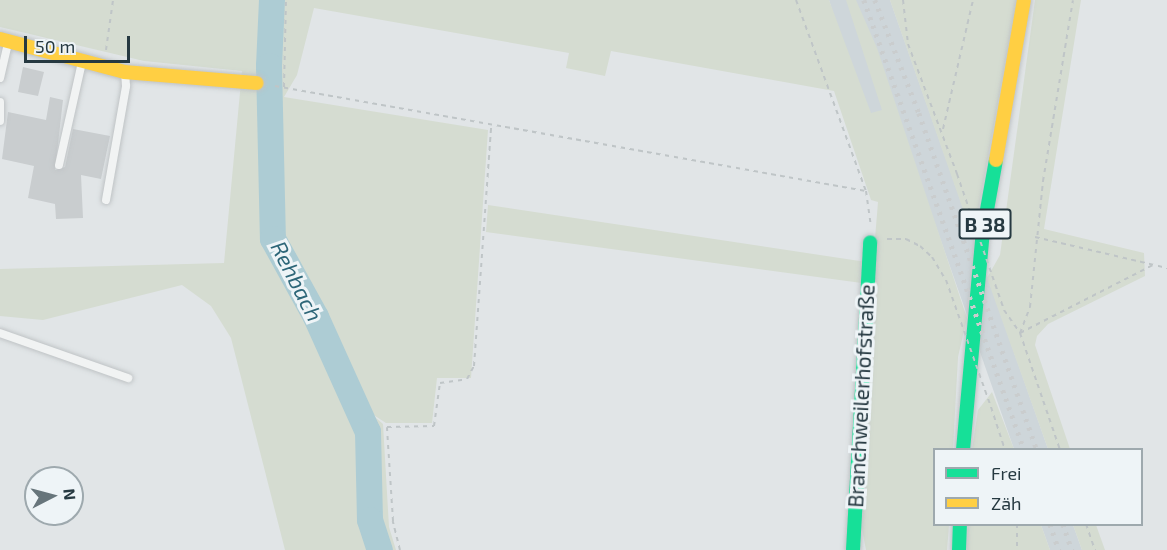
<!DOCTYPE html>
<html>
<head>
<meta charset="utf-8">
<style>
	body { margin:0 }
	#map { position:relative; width:1167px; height:550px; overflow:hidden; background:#e1e5e7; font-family:"Exo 2",sans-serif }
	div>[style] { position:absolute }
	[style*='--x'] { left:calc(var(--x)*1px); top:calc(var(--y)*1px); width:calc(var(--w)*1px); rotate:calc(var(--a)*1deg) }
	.built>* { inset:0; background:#ced6da }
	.green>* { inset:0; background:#d5dcd1 }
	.river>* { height:26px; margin:-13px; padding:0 13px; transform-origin:13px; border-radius:13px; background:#adccd4 }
	.building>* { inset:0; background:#c9cdcf }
	.path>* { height:2px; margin-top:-1px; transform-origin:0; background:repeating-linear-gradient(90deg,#bfc5c7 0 4.5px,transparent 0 9px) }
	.roads { filter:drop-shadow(0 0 2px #bfc3c5) drop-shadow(0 0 2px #bfc3c5) }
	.lane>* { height:8px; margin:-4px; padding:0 4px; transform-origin:4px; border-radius:4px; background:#f1f3f3 }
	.fast>* { height:14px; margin:-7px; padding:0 7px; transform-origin:7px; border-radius:7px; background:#16e098 }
	.slow>* { height:14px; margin:-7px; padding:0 7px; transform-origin:7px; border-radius:7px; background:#ffcf43 }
	.rail>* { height:4.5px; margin-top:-2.25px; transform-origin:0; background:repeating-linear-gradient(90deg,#cacdce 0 3px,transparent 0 9px) }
	.path-bridge>* { height:2px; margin-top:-1px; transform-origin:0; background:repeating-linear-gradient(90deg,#bfc5c7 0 4.5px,transparent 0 9px) }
	span { translate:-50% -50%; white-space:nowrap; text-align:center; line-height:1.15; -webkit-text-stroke:6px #eef4f7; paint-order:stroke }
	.shield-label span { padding:2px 4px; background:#eef4f7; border:2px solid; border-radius:4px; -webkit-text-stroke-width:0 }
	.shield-label { font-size:20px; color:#263941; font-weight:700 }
	.street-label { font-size:21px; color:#263941 }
	.water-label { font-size:22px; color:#2d6678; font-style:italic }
	.legend { position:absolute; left:933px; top:448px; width:210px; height:78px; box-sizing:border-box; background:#eef4f7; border:2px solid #9ea9ae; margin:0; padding:8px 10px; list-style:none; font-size:18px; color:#263941 }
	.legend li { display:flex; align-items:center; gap:12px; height:30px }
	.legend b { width:30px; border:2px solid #9ea9ae }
	.north { position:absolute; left:24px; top:466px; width:60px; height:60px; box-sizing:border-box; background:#eef4f7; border:2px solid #9ea9ae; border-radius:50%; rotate:84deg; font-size:16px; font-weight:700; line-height:24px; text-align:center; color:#263941 }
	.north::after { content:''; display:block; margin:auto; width:21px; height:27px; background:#67757b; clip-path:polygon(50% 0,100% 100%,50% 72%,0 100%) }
	.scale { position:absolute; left:24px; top:36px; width:106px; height:27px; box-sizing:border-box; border:3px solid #263941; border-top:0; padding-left:8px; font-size:18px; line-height:21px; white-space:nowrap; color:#263941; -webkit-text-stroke:4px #eef4f7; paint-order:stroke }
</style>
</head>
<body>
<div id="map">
	<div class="built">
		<div style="clip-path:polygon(829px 0,890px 0,1048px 449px,1014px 449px,933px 218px,867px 122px)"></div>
		<div style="clip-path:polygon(1041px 525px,1073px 525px,1082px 550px,1050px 550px)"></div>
	</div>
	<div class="green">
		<div style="clip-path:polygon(0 0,829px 0,871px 113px,882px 110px,846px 0,856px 0,877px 48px,967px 318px,958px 357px,953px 449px,934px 450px,934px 524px,949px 525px,947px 550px,866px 550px,859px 513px,869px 284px,486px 232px,488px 205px,873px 263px,878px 202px,871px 200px,834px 91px,611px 51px,605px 76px,566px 68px,569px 53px,314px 8px,297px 75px,284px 97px,488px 130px,471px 378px,437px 378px,432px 423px,386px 423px,369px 412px,383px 424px,389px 527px,396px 550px,285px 550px,231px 338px,211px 306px,182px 285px,43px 320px,0 316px,0 269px,224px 263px,242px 71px,144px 61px,0 27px)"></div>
		<div style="clip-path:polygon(890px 0,1017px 0,973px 238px,892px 6px)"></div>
		<div style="clip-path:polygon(1035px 0,1081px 0,1044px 229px,1144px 253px,1145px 276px,1048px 324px,1037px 336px,1035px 345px,1070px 449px,1048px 449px,987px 278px,1000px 255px)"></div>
		<div style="clip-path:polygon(992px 392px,1004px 423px,1014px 449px,972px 450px,978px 410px)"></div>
		<div style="clip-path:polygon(968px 524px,1041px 525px,1050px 550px,967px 550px)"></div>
		<div style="clip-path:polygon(1073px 525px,1096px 525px,1105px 550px,1082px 550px)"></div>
	</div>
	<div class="river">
		<div style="--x:272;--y:0;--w:66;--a:92.6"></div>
		<div style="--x:269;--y:66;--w:173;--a:88.7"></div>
		<div style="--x:273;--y:239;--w:89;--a:61.1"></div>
		<div style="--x:316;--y:317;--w:126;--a:65.7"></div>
		<div style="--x:368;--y:432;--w:88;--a:88.7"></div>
		<div style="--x:370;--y:520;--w:32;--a:72"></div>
	</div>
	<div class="building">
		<div style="clip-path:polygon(23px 67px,44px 72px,38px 96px,18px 92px)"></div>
		<div style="clip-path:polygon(50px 97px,63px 100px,55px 170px,65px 167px,73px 129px,110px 136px,101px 179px,81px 175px,83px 218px,56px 219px,55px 204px,28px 198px,34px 166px,2px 159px,8px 112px,46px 120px)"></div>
	</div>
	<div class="path">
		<div style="--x:796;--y:0;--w:203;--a:69.9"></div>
		<div style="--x:866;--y:191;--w:35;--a:82"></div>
		<div style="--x:903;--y:0;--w:44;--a:83.5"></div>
		<div style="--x:908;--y:44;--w:139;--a:69.3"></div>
		<div style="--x:106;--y:50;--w:50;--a:-82"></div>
		<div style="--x:275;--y:86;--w:600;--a:10.07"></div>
		<div style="--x:284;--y:87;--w:87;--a:-88.7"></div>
		<div style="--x:943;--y:129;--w:132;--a:-76.9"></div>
		<div style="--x:1035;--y:237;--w:136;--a:13.2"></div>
		<div style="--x:887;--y:239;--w:19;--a:0"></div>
		<div style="--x:906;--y:239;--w:16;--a:27"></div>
		<div style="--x:920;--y:246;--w:16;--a:43"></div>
		<div style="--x:932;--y:257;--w:27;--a:59"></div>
		<div style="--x:1004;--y:310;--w:28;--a:55"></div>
		<div style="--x:1020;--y:333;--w:124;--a:71.1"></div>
		<div style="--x:1020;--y:333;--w:28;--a:-69"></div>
		<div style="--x:1030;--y:307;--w:127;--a:-84.1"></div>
		<div style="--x:1043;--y:181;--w:183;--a:-80.6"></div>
		<div style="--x:1020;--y:333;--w:149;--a:-27.1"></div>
		<div style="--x:991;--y:407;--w:45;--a:72"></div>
		<div style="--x:1017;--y:524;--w:26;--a:90"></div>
		<div style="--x:1086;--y:524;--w:28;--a:71"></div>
		<div style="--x:400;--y:550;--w:30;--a:-104"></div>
		<div style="--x:393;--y:521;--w:94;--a:-93.7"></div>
		<div style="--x:387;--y:427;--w:47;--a:-1.2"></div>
		<div style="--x:434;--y:426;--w:43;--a:-82.1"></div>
		<div style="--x:440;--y:383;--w:27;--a:-8"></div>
		<div style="--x:467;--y:379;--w:15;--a:-62"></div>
		<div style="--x:474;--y:366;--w:240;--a:-85.9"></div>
	</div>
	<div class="roads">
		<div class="lane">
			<div style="--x:0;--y:78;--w:36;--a:-77"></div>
			<div style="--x:0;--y:102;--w:19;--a:90"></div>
			<div style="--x:59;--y:165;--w:106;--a:-77.4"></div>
			<div style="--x:106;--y:200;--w:116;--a:-80"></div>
			<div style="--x:126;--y:86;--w:13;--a:-94"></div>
			<div style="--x:0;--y:333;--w:136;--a:19.4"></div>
		</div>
		<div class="fast">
			<div style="--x:963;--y:450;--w:219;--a:-84.8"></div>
			<div style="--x:983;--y:232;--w:73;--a:-79.8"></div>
			<div style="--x:853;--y:550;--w:308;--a:-86.8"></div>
			<div style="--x:959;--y:550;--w:26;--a:-88"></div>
		</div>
		<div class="slow">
			<div style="--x:0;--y:39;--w:129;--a:14.8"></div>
			<div style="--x:125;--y:72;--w:132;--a:4.8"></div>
			<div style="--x:996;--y:160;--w:162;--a:-80.1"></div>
		</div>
	</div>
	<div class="rail">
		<div style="--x:864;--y:0;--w:478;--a:70.4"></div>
		<div style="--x:875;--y:0;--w:121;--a:68.7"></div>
		<div style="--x:919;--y:113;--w:357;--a:70.7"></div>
		<div style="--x:1050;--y:524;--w:28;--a:71"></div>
		<div style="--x:1063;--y:524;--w:28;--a:71"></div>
	</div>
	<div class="path-bridge">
		<div style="--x:957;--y:174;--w:144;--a:70.9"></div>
		<div style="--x:946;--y:280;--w:135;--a:70.5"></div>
	</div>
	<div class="shield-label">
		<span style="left:985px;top:224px">B 38</span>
	</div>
	<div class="street-label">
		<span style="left:861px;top:396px;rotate:-87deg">Branchweilerhofstraße</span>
	</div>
	<div class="water-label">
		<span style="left:297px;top:281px;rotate:63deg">Rehbach</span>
	</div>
	<ul class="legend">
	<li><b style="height:8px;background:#16e098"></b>Frei</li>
	<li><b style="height:8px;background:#ffcf43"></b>Zäh</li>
	</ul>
	<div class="north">N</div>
	<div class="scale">50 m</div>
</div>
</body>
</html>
